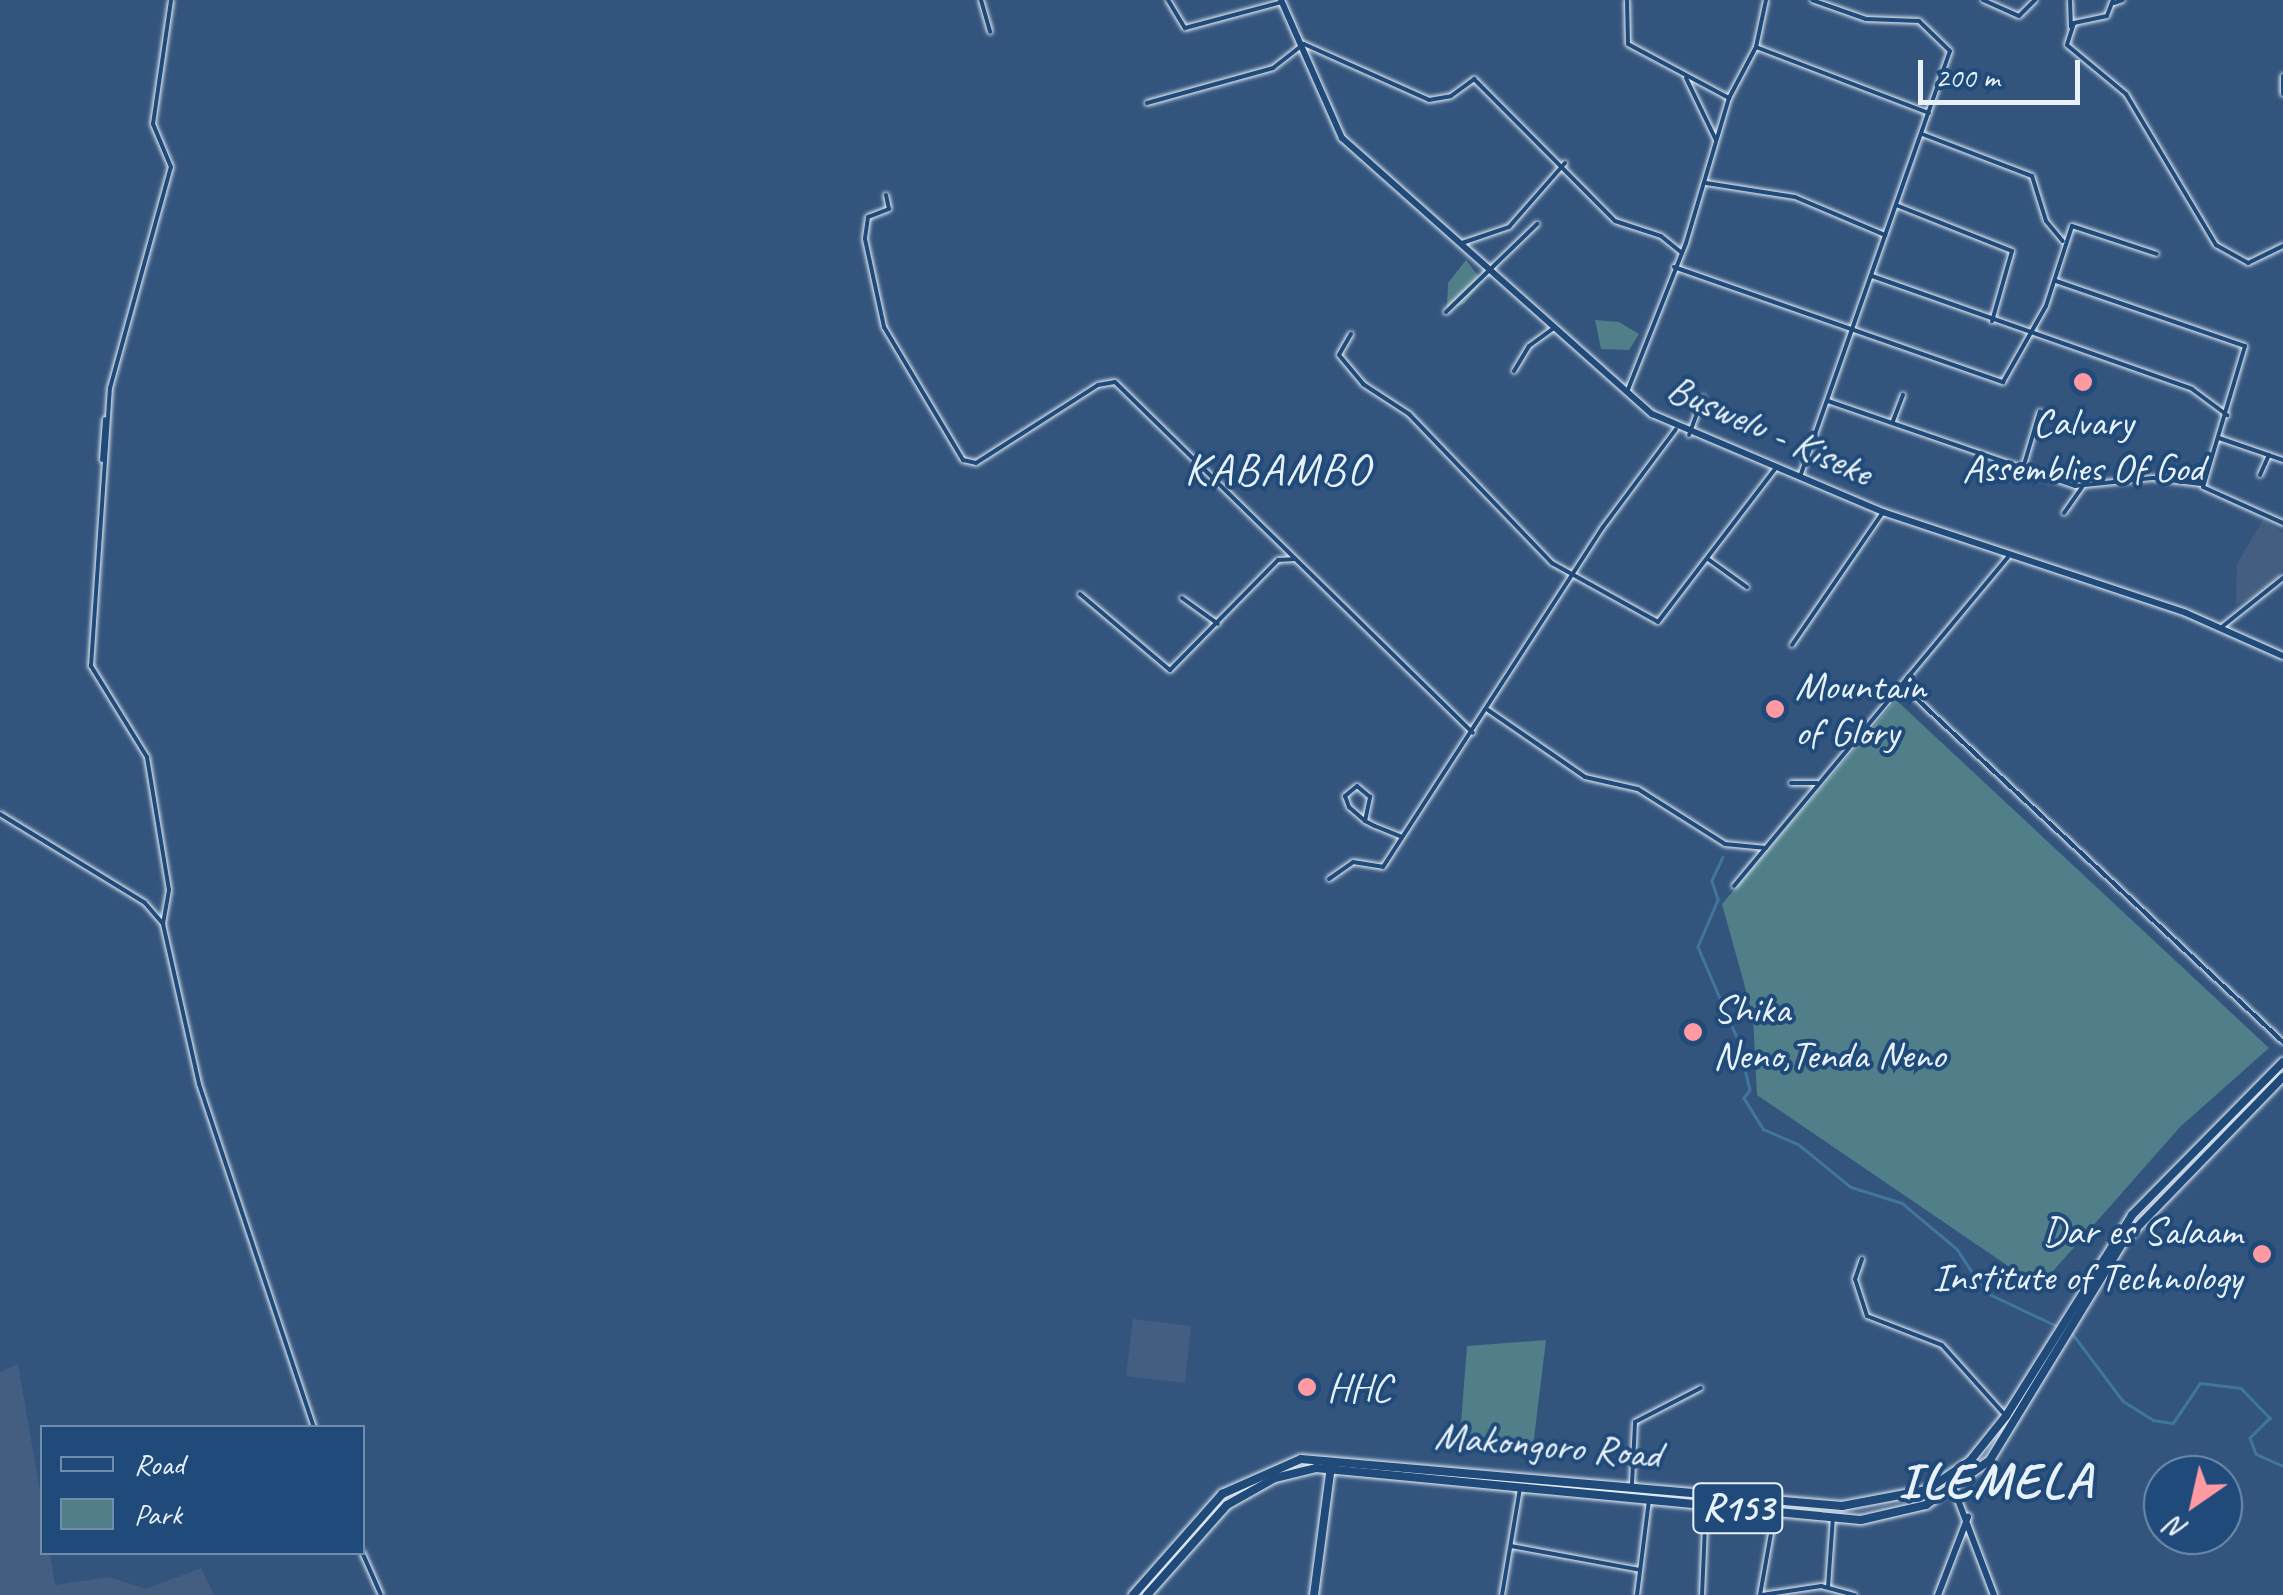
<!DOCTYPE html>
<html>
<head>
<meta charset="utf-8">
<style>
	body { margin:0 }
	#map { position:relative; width:2283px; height:1595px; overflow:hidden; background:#33547d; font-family:Caveat,sans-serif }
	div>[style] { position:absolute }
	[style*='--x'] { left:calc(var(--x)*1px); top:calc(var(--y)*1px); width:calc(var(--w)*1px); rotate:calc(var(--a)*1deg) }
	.built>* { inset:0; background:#445e81 }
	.green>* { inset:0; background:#507f89 }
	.stream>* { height:2.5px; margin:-1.25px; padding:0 1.25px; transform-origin:1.25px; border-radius:1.25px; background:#40769d }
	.roads { filter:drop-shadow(0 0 2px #e8f1f8) drop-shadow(0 0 2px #e8f1f8) }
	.street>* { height:4px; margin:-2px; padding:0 2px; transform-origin:2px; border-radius:2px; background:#1f4a7a }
	.secondary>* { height:6px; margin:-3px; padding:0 3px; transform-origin:3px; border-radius:3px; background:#1f4a7a }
	.primary>* { height:8px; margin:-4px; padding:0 4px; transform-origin:4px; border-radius:4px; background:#1f4a7a }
	.dots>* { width:28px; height:28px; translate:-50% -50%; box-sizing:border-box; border:5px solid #1f4a7a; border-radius:50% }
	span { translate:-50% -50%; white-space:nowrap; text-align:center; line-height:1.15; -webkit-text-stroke:8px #1f4a7a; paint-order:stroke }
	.shield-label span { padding:2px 8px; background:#1f4a7a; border:2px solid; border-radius:8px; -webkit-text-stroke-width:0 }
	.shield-label { font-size:38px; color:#e8f1f8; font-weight:700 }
	.poi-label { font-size:40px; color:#e8f1f8 }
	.left { translate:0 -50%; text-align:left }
	.right { translate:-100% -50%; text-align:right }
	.street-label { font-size:40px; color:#e8f1f8 }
	.quarter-label { font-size:45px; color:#e8f1f8; letter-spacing:2.5px }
	.district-label { font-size:50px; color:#e8f1f8; font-weight:700; letter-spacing:2.5px }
	.legend { position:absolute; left:40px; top:1425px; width:325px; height:130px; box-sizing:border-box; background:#1f4a7a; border:2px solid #6f8dac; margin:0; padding:12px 18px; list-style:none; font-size:30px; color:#e8f1f8 }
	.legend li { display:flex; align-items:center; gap:20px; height:50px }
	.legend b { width:50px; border:2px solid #6f8dac }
	.north { position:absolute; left:2143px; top:1455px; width:100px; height:100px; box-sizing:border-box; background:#1f4a7a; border:2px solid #6f8dac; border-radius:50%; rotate:214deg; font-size:28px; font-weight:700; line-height:40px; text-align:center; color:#e8f1f8 }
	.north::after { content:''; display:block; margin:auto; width:35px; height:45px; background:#ff9aa2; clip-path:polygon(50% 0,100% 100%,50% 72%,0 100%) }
	.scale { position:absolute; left:1918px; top:60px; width:162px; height:45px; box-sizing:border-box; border:5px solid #e8f1f8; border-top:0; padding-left:12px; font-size:30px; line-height:35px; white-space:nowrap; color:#e8f1f8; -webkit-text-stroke:8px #1f4a7a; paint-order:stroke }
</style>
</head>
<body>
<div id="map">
	<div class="built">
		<div style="clip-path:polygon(2263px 520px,2283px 533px,2283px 569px,2267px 593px,2236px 604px,2237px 564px)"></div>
		<div style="clip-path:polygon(1133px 1319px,1191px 1326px,1185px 1383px,1126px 1376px)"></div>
		<div style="clip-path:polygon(18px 1364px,42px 1503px,42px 1552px,50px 1553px,55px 1585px,109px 1577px,146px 1589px,201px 1568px,214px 1595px,0 1595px,0 1372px)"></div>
	</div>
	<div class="green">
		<div style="clip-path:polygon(1466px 260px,1482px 281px,1464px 304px,1447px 308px,1448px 283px)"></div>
		<div style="clip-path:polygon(1595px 320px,1619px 322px,1639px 334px,1629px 350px,1601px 349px)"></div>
		<div style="clip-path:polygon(1896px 700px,2269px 1048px,2180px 1127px,2039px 1287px,1757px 1095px,1753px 1016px,1722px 904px)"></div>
		<div style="clip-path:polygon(1546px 1340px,1532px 1455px,1459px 1449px,1467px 1346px)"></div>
	</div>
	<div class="stream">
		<div style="--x:1723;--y:857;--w:26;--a:115"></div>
		<div style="--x:1712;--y:881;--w:20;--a:72"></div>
		<div style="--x:1718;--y:900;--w:51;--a:113.1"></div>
		<div style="--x:1698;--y:947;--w:101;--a:66.7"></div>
		<div style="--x:1738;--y:1040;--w:51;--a:76.5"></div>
		<div style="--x:1750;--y:1090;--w:10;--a:127"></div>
		<div style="--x:1744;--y:1098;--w:36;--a:58"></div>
		<div style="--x:1763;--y:1129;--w:38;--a:23"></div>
		<div style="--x:1798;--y:1144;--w:68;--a:39.1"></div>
		<div style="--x:1851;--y:1187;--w:53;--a:17.4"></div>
		<div style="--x:1902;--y:1203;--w:72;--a:39.9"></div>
		<div style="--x:1957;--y:1249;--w:51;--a:56.9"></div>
		<div style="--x:1985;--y:1292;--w:84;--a:25.3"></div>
		<div style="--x:2072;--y:1333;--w:85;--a:53.1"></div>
		<div style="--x:2123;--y:1401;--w:36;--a:32"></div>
		<div style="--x:2153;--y:1420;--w:20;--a:9"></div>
		<div style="--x:2173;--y:1423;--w:48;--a:-56"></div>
		<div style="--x:2200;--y:1383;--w:41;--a:7"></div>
		<div style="--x:2241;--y:1388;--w:42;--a:46"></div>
		<div style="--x:2270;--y:1418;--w:28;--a:135"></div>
		<div style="--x:2250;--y:1438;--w:17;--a:69"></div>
		<div style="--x:2256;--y:1454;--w:30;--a:24"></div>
	</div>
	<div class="roads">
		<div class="street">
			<div style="--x:981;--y:0;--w:33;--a:74"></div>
			<div style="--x:1168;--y:0;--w:33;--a:59"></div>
			<div style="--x:1185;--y:28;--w:100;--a:-15"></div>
			<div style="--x:1627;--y:0;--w:44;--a:88.7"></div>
			<div style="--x:1628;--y:44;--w:115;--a:28.1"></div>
			<div style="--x:1983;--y:0;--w:39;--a:24"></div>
			<div style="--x:2019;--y:16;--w:23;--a:-45"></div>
			<div style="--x:2070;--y:0;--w:27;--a:88"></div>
			<div style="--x:2113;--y:0;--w:17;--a:111"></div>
			<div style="--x:2107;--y:16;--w:34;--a:168"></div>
			<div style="--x:2074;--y:23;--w:23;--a:108"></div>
			<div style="--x:2067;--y:45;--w:77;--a:39.7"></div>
			<div style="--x:2126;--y:94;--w:176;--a:59.2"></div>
			<div style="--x:2216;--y:245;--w:37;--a:29"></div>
			<div style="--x:2248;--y:263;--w:39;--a:-26"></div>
			<div style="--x:2114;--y:3;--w:9;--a:-18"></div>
			<div style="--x:1756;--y:47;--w:185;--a:20.9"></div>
			<div style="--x:2283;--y:76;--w:18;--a:90"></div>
			<div style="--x:1686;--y:78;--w:69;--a:64.2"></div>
			<div style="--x:1147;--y:103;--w:131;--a:-15.5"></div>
			<div style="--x:1273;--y:68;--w:39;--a:-38"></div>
			<div style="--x:1304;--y:44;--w:137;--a:24.1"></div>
			<div style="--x:1429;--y:100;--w:22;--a:-10"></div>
			<div style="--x:1451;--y:96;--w:29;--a:-36"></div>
			<div style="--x:1474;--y:79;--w:200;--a:45.2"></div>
			<div style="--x:1615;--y:221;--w:48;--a:18.1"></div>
			<div style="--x:1661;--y:236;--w:27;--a:39"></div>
			<div style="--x:1922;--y:134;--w:118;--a:20.9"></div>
			<div style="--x:2032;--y:176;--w:47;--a:72.7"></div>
			<div style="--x:2046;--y:221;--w:26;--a:50"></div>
			<div style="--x:1706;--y:183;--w:90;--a:8.9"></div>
			<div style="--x:1795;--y:197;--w:98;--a:22.9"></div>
			<div style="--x:886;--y:195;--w:14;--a:78"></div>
			<div style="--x:889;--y:209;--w:22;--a:159"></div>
			<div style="--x:868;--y:217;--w:22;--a:98"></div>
			<div style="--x:865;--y:239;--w:90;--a:77.8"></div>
			<div style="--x:884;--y:327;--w:155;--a:59.3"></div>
			<div style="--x:963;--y:460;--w:13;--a:13"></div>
			<div style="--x:976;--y:463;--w:145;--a:-32.6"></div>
			<div style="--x:1098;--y:385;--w:17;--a:-10"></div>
			<div style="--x:1115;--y:382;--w:501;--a:44.43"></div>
			<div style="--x:1896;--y:205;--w:125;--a:21.6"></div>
			<div style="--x:2012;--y:251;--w:73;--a:105.9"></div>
			<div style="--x:1462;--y:243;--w:50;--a:-18.8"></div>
			<div style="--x:1509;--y:227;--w:85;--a:-48.8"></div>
			<div style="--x:1674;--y:267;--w:349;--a:19.3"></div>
			<div style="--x:2003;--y:382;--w:87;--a:-60.5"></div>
			<div style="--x:2046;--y:306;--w:84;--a:-72"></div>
			<div style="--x:2072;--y:226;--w:89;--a:18.2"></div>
			<div style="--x:1872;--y:276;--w:339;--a:19.4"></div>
			<div style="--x:2192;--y:389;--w:44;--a:36.6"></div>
			<div style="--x:2056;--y:281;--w:200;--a:19"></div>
			<div style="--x:2245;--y:346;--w:147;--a:106.6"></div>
			<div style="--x:2203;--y:487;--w:88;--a:24.2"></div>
			<div style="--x:1446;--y:312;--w:127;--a:-44"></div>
			<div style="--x:1351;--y:334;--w:24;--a:120"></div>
			<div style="--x:1339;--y:355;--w:38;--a:50"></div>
			<div style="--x:1363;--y:384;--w:55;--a:33.1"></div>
			<div style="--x:1409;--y:414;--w:207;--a:46.2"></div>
			<div style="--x:1552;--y:563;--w:121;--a:29.1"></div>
			<div style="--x:1658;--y:622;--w:193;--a:-52.6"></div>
			<div style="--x:1514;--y:371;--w:29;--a:-59"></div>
			<div style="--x:1529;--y:346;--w:31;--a:-36"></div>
			<div style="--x:1627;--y:392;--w:160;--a:-68.4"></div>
			<div style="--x:1686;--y:243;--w:151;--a:-73.5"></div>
			<div style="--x:1729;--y:98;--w:58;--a:-62.1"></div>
			<div style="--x:1756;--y:47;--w:48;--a:-78"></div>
			<div style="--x:1828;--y:401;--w:261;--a:19"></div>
			<div style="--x:2075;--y:486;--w:78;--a:-5.9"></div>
			<div style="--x:2153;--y:478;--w:48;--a:7.1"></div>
			<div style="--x:1893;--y:421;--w:28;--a:-69"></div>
			<div style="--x:1689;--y:435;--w:40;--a:-69.8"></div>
			<div style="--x:2219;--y:438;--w:68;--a:19"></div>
			<div style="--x:102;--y:460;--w:41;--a:-85.8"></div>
			<div style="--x:2023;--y:468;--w:59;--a:-73.4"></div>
			<div style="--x:1801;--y:474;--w:448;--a:-70.6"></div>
			<div style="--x:1950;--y:51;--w:43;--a:-135.9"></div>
			<div style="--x:1919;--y:21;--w:53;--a:-177.8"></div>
			<div style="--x:1866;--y:19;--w:57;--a:-160.6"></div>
			<div style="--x:2260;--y:475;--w:22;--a:-66"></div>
			<div style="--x:2064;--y:513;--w:32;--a:-55"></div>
			<div style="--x:1708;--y:559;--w:48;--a:35.7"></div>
			<div style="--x:1080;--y:594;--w:118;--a:40.2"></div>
			<div style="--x:1170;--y:670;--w:154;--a:-45.5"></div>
			<div style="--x:1278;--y:560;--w:17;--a:-3"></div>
			<div style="--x:1182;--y:598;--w:44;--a:35.8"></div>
			<div style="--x:2223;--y:626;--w:77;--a:-38.7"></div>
			<div style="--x:1792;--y:645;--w:161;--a:-55.6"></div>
			<div style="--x:1903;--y:686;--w:521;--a:43.13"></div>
			<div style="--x:1488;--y:710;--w:118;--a:34.6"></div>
			<div style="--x:1585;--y:777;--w:54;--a:12.8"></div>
			<div style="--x:1638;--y:789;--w:103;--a:32.3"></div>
			<div style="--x:1725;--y:844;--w:41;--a:5.6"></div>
			<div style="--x:1791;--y:783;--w:26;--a:0"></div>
			<div style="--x:0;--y:814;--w:170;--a:31.5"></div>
			<div style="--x:145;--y:903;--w:28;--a:49"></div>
			<div style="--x:163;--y:924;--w:164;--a:77.3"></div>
			<div style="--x:199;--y:1084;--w:363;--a:71.5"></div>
			<div style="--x:1365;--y:821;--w:25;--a:-78"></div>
			<div style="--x:1370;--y:797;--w:17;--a:-140"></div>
			<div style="--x:1357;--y:786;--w:16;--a:140"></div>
			<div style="--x:1345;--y:796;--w:12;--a:70"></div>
			<div style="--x:1349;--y:807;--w:21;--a:41"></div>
			<div style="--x:1365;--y:821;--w:11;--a:27"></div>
			<div style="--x:1375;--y:826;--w:29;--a:22"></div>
			<div style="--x:1329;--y:879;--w:29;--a:-35"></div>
			<div style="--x:1353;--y:862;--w:30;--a:9"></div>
			<div style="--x:1383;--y:867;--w:405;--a:-57.1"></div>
			<div style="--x:1603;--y:527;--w:122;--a:-53.3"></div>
			<div style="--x:1734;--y:886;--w:428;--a:-50.2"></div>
			<div style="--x:163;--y:924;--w:35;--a:-80"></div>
			<div style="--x:169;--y:890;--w:135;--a:-99.4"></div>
			<div style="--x:147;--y:757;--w:107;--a:-121.6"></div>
			<div style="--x:91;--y:666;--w:279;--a:-86.1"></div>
			<div style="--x:110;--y:388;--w:229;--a:-74.6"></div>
			<div style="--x:171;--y:167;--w:47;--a:-112.7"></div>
			<div style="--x:153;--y:124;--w:125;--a:-81.7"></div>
			<div style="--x:1862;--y:1259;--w:21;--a:109"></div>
			<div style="--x:1855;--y:1279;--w:39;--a:72"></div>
			<div style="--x:1867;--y:1316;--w:80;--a:21.1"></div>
			<div style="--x:1942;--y:1345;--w:96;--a:48"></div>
			<div style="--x:1632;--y:1484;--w:62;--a:-87.2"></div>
			<div style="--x:1635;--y:1422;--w:74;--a:-27.3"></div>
			<div style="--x:1511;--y:1546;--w:131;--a:10.5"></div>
			<div style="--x:362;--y:1552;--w:47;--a:66.2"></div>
			<div style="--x:1828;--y:1587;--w:69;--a:-85.9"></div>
			<div style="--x:1502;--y:1595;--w:108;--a:-80.4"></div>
			<div style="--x:1637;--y:1595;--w:96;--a:-82.8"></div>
			<div style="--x:1702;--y:1595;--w:91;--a:-87.5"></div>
			<div style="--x:1760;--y:1595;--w:85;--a:-79.9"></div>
			<div style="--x:1762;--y:1595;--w:60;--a:-8.7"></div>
			<div style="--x:1821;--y:1586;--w:35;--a:15"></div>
		</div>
		<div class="secondary">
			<div style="--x:1281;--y:0;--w:151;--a:66.2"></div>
			<div style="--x:1342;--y:138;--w:415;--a:41.7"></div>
			<div style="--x:1652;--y:414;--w:251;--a:23"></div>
			<div style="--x:1883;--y:512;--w:319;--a:18.4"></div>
			<div style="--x:2186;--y:613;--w:106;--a:23.9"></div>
			<div style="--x:1952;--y:1484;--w:119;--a:69.3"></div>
			<div style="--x:1938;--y:1595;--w:84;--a:-69"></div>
		</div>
		<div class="primary">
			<div style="--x:1133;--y:1595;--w:135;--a:-48.6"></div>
			<div style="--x:1222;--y:1494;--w:86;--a:-23.9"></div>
			<div style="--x:1301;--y:1459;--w:543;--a:4.97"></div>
			<div style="--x:1842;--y:1506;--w:86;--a:-10.7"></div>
			<div style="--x:1927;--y:1490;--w:52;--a:-34"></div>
			<div style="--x:1970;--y:1461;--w:58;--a:-51.3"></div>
			<div style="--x:2006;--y:1416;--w:237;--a:-57.9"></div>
			<div style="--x:2132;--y:1215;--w:215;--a:-45.4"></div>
			<div style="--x:1147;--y:1595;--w:120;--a:-48.4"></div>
			<div style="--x:1227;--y:1505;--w:55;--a:-29.4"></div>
			<div style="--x:1275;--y:1478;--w:42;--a:-13.7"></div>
			<div style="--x:1316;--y:1468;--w:547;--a:5.45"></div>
			<div style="--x:1861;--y:1520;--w:67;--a:-13"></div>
			<div style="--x:1926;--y:1505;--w:78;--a:-35.1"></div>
			<div style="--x:1990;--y:1460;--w:255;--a:-58.6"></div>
			<div style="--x:2123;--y:1242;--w:230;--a:-45.9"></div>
			<div style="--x:1314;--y:1595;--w:130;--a:-82.5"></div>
		</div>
	</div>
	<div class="dots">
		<div style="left:2083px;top:382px;background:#ff9aa2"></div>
		<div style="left:1775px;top:709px;background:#ff9aa2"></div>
		<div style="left:1693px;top:1032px;background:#ff9aa2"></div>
		<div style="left:2262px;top:1254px;background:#ff9aa2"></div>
		<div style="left:1307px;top:1387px;background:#ff9aa2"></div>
	</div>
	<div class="shield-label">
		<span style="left:1738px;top:1508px">R153</span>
	</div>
	<div class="poi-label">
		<span style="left:2083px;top:445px">Calvary<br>Assemblies Of God</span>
		<span class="left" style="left:1795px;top:709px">Mountain<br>of Glory</span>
		<span class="left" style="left:1713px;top:1032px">Shika<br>Neno,Tenda Neno</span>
		<span class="right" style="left:2242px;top:1254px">Dar es Salaam<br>Institute of Technology</span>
		<span class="left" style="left:1327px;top:1387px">HHC</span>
	</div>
	<div class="street-label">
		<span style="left:1770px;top:430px;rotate:24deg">Buswelu - Kiseke</span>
		<span style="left:1548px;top:1445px;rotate:5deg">Makongoro Road</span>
	</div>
	<div class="quarter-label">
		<span style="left:1278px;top:470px">KABAMBO</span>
	</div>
	<div class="district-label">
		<span style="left:1996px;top:1481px">ILEMELA</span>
	</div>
	<ul class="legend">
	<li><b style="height:12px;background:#1f4a7a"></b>Road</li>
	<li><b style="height:28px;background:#507f89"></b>Park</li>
	</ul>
	<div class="north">N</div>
	<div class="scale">200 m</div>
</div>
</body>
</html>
